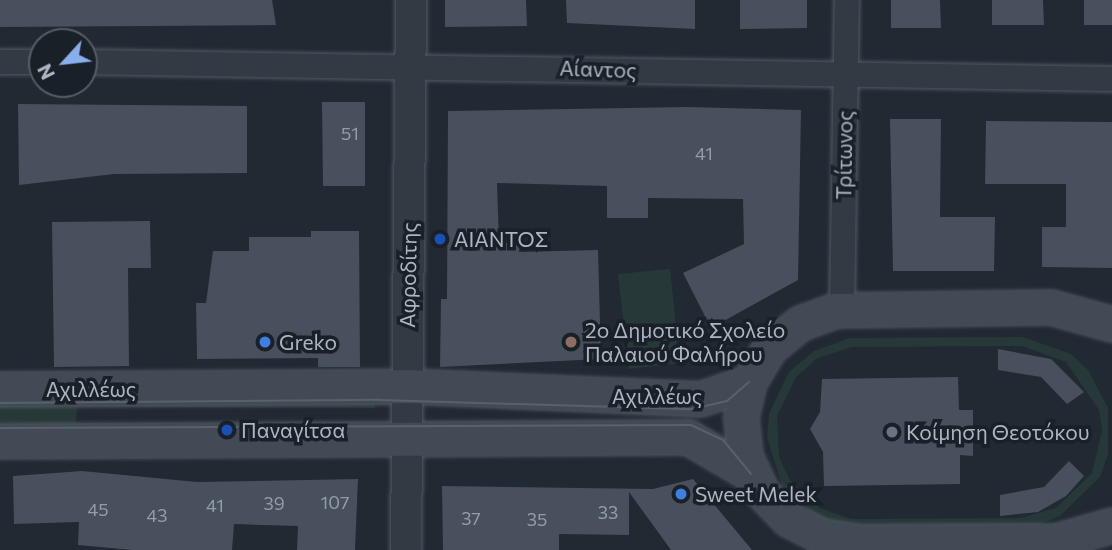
<!DOCTYPE html>
<html>
<head>
<meta charset="utf-8">
<style>
	body { margin:0 }
	#map { position:relative; width:1112px; height:550px; overflow:hidden; background:#212933; font-family:Commissioner,sans-serif }
	div>[style] { position:absolute }
	[style*='--x'] { left:calc(var(--x)*1px); top:calc(var(--y)*1px); width:calc(var(--w)*1px); rotate:calc(var(--a)*1deg) }
	.green>* { inset:0; background:#273838 }
	.building>* { inset:0; background:#47505c }
	.roads { filter:drop-shadow(0 0 2px #515862) drop-shadow(0 0 2px #515862) }
	.minor>* { height:24px; margin:-12px; padding:0 12px; transform-origin:12px; border-radius:12px; background:#343a44 }
	.tertiary>* { height:30px; margin:-15px; padding:0 15px; transform-origin:15px; border-radius:15px; background:#343a44 }
	.secondary>* { height:33px; margin:-16.5px; padding:0 16.5px; transform-origin:16.5px; border-radius:16.5px; background:#424a56 }
	.tram>* { height:2px; margin:-1px; padding:0 1px; transform-origin:1px; border-radius:1px; background:#58616c }
	.dots>* { width:19px; height:19px; translate:-50% -50%; box-sizing:border-box; border:4px solid #1a2028; border-radius:50% }
	span { translate:-50% -50%; white-space:nowrap; text-align:center; line-height:1.15; -webkit-text-stroke:7px #1a2028; paint-order:stroke }
	.number-label { font-size:18px; color:#949ca8 }
	.number-label span { -webkit-text-stroke-width:0 }
	.street-label { font-size:21px; color:#aeb5c1 }
	.poi-label { font-size:21px; color:#aeb5c1 }
	.left { translate:0 -50%; text-align:left }
	.north { position:absolute; left:28px; top:28px; width:70px; height:70px; box-sizing:border-box; background:#1a2028; border:2px solid #555c65; border-radius:50%; rotate:243deg; font-size:19px; font-weight:700; line-height:28px; text-align:center; color:#aeb5c1 }
	.north::after { content:''; display:block; margin:auto; width:24px; height:32px; background:#88aeeb; clip-path:polygon(50% 0,100% 100%,50% 72%,0 100%) }
</style>
</head>
<body>
<div id="map">
	<div class="green">
		<div style="clip-path:polygon(670px 269px,680px 363px,629px 369px,618px 274px)"></div>
		<div style="clip-path:polygon(evenodd,1023px 337px,1071px 354px,1088px 370px,1108px 408px,1108px 454px,1100px 477px,1060px 516px,1038px 525px,850px 528px,815px 516px,782px 485px,767px 438px,769px 414px,789px 372px,814px 351px,850px 338px,1023px 337px,1022px 346px,1066px 362px,1099px 410px,1102px 431px,1092px 473px,1056px 508px,1021px 518px,851px 519px,820px 508px,790px 480px,779px 457px,777px 416px,796px 377px,818px 358px,852px 347px,1022px 346px)"></div>
		<div style="clip-path:polygon(375px 396px,375px 408px,77px 407px,76px 423px,377px 425px,0 434px,0 398px)"></div>
	</div>
	<div class="building">
		<div style="clip-path:polygon(0 0,272px 0,276px 25px,0 27px)"></div>
		<div style="clip-path:polygon(445px 0,526px 0,527px 26px,445px 27px)"></div>
		<div style="clip-path:polygon(566px 0,695px 0,695px 29px,567px 23px)"></div>
		<div style="clip-path:polygon(740px 0,807px 0,807px 28px,740px 29px)"></div>
		<div style="clip-path:polygon(891px 0,940px 0,941px 28px,891px 28px)"></div>
		<div style="clip-path:polygon(992px 0,1043px 0,1044px 25px,992px 25px)"></div>
		<div style="clip-path:polygon(1084px 0,1112px 0,1112px 25px,1084px 25px)"></div>
		<div style="clip-path:polygon(322px 102px,365px 102px,365px 186px,323px 186px)"></div>
		<div style="clip-path:polygon(18px 104px,247px 106px,247px 173px,114px 174px,19px 185px)"></div>
		<div style="clip-path:polygon(687px 107px,801px 110px,798px 280px,711px 328px,683px 273px,744px 244px,743px 199px,648px 198px,648px 218px,607px 218px,607px 186px,497px 183px,499px 243px,520px 243px,519px 252px,598px 250px,601px 359px,440px 367px,441px 299px,447px 299px,448px 111px)"></div>
		<div style="clip-path:polygon(890px 119px,941px 119px,940px 217px,995px 217px,994px 271px,893px 271px)"></div>
		<div style="clip-path:polygon(986px 121px,1112px 122px,1112px 268px,1042px 267px,1042px 227px,1066px 227px,1066px 184px,985px 184px)"></div>
		<div style="clip-path:polygon(150px 221px,151px 268px,128px 268px,129px 366px,54px 367px,52px 222px)"></div>
		<div style="clip-path:polygon(311px 231px,359px 231px,360px 367px,318px 367px,318px 358px,197px 359px,196px 303px,206px 303px,213px 251px,249px 251px,249px 237px,311px 237px)"></div>
		<div style="clip-path:polygon(998px 349px,1051px 359px,1084px 392px,1067px 404px,1041px 377px,998px 370px)"></div>
		<div style="clip-path:polygon(958px 377px,959px 410px,973px 410px,973px 456px,960px 455px,960px 484px,824px 486px,823px 452px,810px 429px,820px 412px,822px 379px)"></div>
		<div style="clip-path:polygon(1069px 461px,1084px 476px,1066px 496px,1038px 512px,1000px 516px,1000px 495px,1044px 487px)"></div>
		<div style="clip-path:polygon(82px 471px,197px 482px,358px 479px,355px 550px,297px 550px,298px 526px,234px 524px,232px 550px,133px 550px,78px 545px,79px 522px,14px 524px,13px 476px)"></div>
		<div style="clip-path:polygon(693px 479px,752px 550px,671px 550px,629px 492px,629px 535px,559px 534px,559px 550px,443px 550px,442px 486px,653px 489px)"></div>
	</div>
	<div class="roads">
		<div class="minor">
			<div style="--x:0;--y:62;--w:42;--a:0"></div>
			<div style="--x:84;--y:62;--w:1028;--a:0.95"></div>
			<div style="--x:842;--y:310;--w:310;--a:-89.1"></div>
		</div>
		<div class="tertiary">
			<div style="--x:406;--y:550;--w:550;--a:-89.48"></div>
		</div>
		<div class="secondary">
			<div style="--x:1112;--y:324;--w:63;--a:-164.4"></div>
			<div style="--x:1051;--y:307;--w:215;--a:179.2"></div>
			<div style="--x:836;--y:310;--w:38;--a:160"></div>
			<div style="--x:800;--y:323;--w:38;--a:141"></div>
			<div style="--x:770;--y:347;--w:41;--a:121"></div>
			<div style="--x:749;--y:382;--w:37;--a:103"></div>
			<div style="--x:741;--y:418;--w:38;--a:84"></div>
			<div style="--x:745;--y:456;--w:38;--a:65"></div>
			<div style="--x:761;--y:491;--w:39;--a:46"></div>
			<div style="--x:788;--y:519;--w:38;--a:27"></div>
			<div style="--x:822;--y:536;--w:38;--a:9"></div>
			<div style="--x:860;--y:542;--w:196;--a:-0.3"></div>
			<div style="--x:1056;--y:541;--w:58;--a:-15.9"></div>
			<div style="--x:0;--y:389;--w:407;--a:-0.4"></div>
			<div style="--x:407;--y:386;--w:293;--a:2.5"></div>
			<div style="--x:700;--y:399;--w:52;--a:-19.1"></div>
			<div style="--x:0;--y:441;--w:688;--a:-0.33"></div>
			<div style="--x:688;--y:437;--w:73;--a:30.4"></div>
		</div>
	</div>
	<div class="tram">
		<div style="--x:0;--y:403;--w:380;--a:-0.5"></div>
		<div style="--x:380;--y:400;--w:312;--a:1.7"></div>
		<div style="--x:692;--y:409;--w:36;--a:-13"></div>
		<div style="--x:727;--y:401;--w:29;--a:-41"></div>
		<div style="--x:0;--y:428;--w:691;--a:-0.25"></div>
		<div style="--x:691;--y:425;--w:35;--a:25"></div>
		<div style="--x:723;--y:440;--w:44;--a:50.5"></div>
	</div>
	<div class="dots">
		<div style="left:440px;top:239px;background:#1a4fb4"></div>
		<div style="left:265px;top:342px;background:#3f7fe0"></div>
		<div style="left:571px;top:342px;background:#8d6e63"></div>
		<div style="left:227px;top:430px;background:#1a4fb4"></div>
		<div style="left:892px;top:432px;background:#6b7280"></div>
		<div style="left:681px;top:494px;background:#3f7fe0"></div>
	</div>
	<div class="number-label">
		<span style="left:350px;top:133px">51</span>
		<span style="left:704px;top:153px">41</span>
		<span style="left:335px;top:502px">107</span>
		<span style="left:274px;top:503px">39</span>
		<span style="left:215px;top:505px">41</span>
		<span style="left:98px;top:509px">45</span>
		<span style="left:608px;top:512px">33</span>
		<span style="left:157px;top:515px">43</span>
		<span style="left:471px;top:518px">37</span>
		<span style="left:537px;top:519px">35</span>
	</div>
	<div class="street-label">
		<span style="left:598px;top:69px;rotate:2deg">Αίαντος</span>
		<span style="left:844px;top:155px;rotate:-89deg">Τρίτωνος</span>
		<span style="left:408px;top:275px;rotate:-89deg">Αφροδίτης</span>
		<span style="left:91px;top:389px">Αχιλλέως</span>
		<span style="left:657px;top:396px">Αχιλλέως</span>
	</div>
	<div class="poi-label">
		<span class="left" style="left:454px;top:239px">ΑΙΑΝΤΟΣ</span>
		<span class="left" style="left:585px;top:342px">2ο Δημοτικό Σχολείο<br>Παλαιού Φαλήρου</span>
		<span class="left" style="left:279px;top:342px">Greko</span>
		<span class="left" style="left:241px;top:430px">Παναγίτσα</span>
		<span class="left" style="left:906px;top:432px">Κοίμηση Θεοτόκου</span>
		<span class="left" style="left:695px;top:494px">Sweet Melek</span>
	</div>
	<div class="north">N</div>
</div>
</body>
</html>
